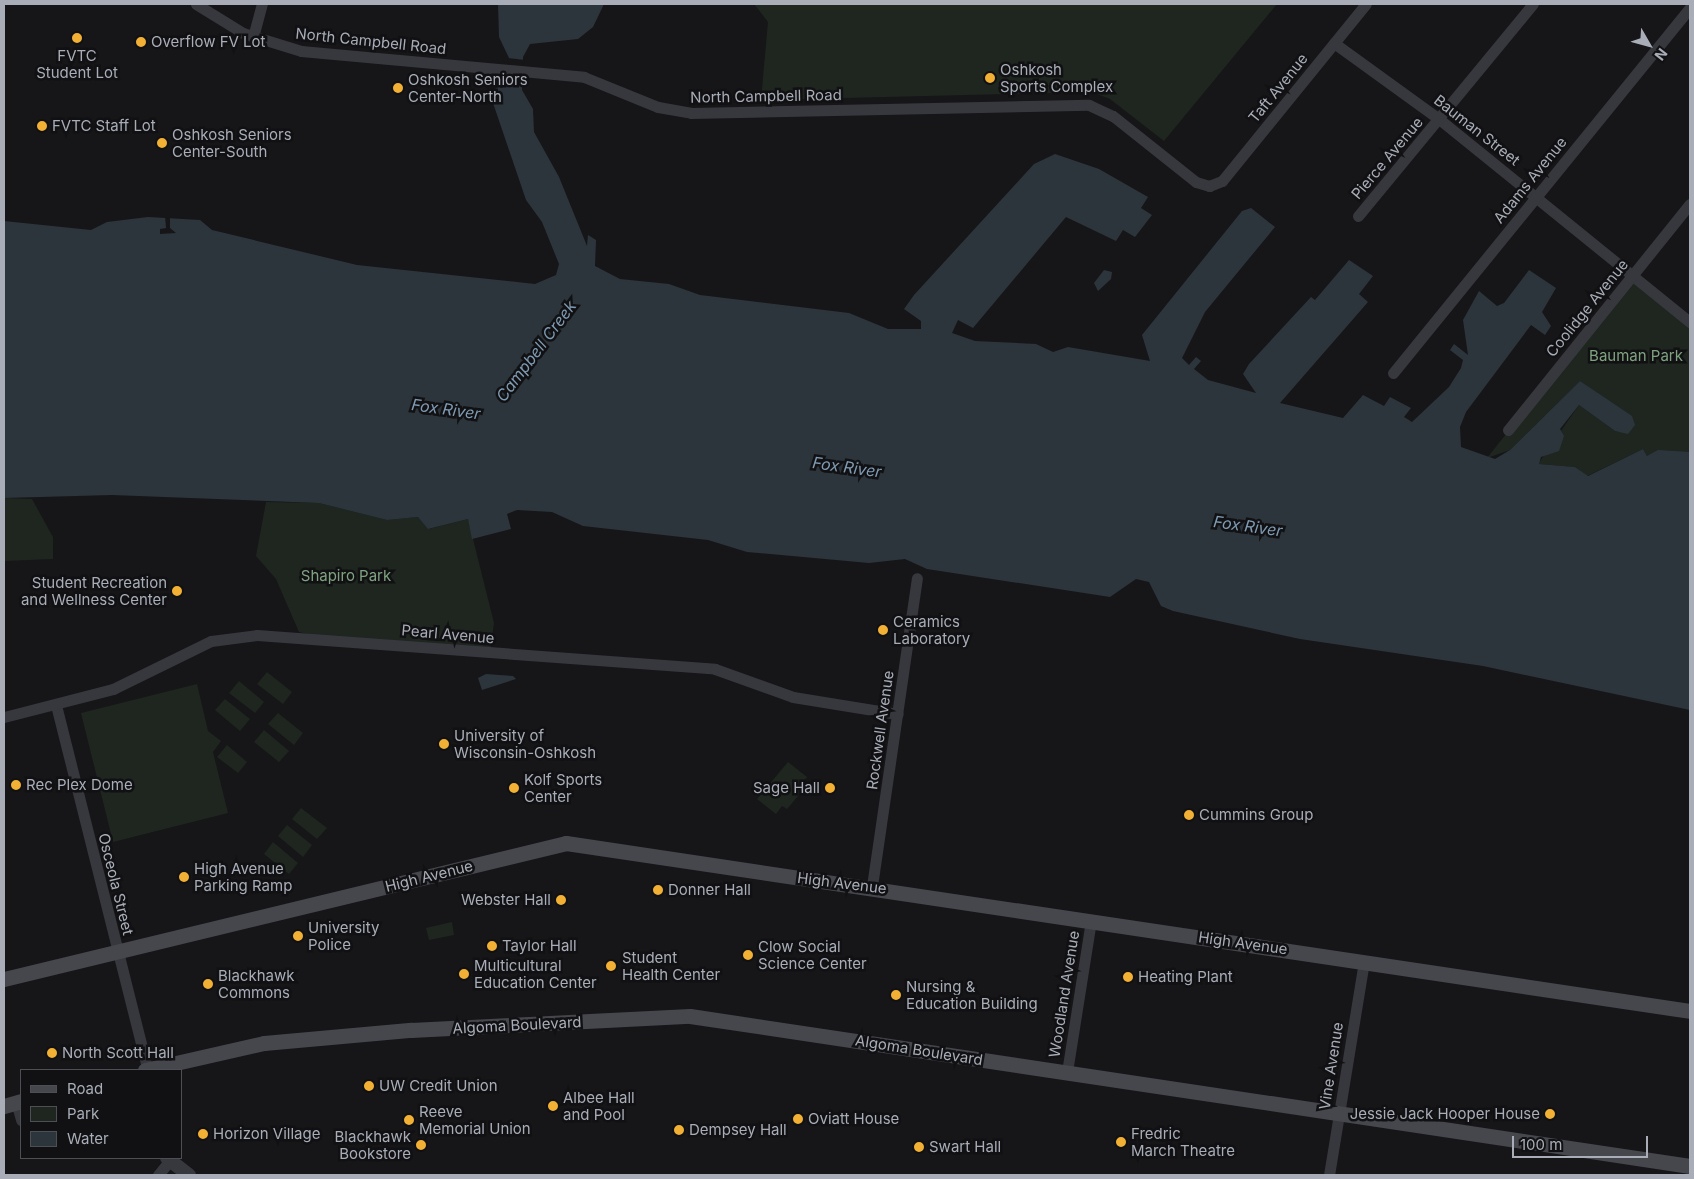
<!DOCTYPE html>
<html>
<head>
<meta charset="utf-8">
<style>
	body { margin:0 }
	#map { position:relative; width:1694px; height:1179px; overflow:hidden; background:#161618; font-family:Inter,sans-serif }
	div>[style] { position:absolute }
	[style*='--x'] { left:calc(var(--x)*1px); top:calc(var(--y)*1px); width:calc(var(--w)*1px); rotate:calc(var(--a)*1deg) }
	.green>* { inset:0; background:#1e261f }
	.water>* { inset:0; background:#2c353c }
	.pier>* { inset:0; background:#161618 }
	.minor>* { height:11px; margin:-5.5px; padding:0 5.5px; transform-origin:5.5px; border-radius:5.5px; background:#37383d }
	.tertiary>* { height:14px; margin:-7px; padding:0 7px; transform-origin:7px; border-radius:7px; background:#37383d }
	.secondary>* { height:15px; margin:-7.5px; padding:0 7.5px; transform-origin:7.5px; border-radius:7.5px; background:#45474d }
	.dots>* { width:14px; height:14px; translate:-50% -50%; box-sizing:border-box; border:2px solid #111113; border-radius:50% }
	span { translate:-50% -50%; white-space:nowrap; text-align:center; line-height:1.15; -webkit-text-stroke:5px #111113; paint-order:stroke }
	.street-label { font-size:15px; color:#a8adb8 }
	.poi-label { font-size:15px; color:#a8adb8 }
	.left { translate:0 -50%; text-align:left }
	.right { translate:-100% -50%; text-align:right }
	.park-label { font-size:15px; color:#7fa381 }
	.water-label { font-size:16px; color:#7f9bb3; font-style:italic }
	.frame { position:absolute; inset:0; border:5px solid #a8adb8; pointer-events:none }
	.legend { position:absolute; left:20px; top:1069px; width:162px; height:90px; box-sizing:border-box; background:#111113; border:1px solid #4d4f55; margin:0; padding:6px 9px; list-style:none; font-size:15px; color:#a8adb8 }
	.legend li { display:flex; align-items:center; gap:10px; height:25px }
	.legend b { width:25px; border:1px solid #4d4f55 }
	.north { position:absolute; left:1624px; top:20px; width:50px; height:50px; -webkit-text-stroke:4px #111113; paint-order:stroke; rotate:128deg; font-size:14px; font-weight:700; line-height:20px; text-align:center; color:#a8adb8 }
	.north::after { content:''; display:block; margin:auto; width:18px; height:22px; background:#a8adb8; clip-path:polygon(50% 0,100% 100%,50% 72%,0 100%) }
	.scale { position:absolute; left:1512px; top:1136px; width:136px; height:22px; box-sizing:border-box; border:2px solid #a8adb8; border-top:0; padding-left:6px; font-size:15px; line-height:18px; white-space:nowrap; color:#a8adb8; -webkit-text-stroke:4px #111113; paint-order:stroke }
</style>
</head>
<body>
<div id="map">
	<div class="green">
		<div style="clip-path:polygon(754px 4px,1277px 4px,1164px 141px,1110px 99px,1092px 92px,761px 100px,768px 22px)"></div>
		<div style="clip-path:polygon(1632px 276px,1690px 322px,1690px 452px,1647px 456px,1643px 449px,1587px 476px,1575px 467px,1538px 464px,1579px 405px,1615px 431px,1621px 432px,1629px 416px,1580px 381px,1510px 450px,1487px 458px)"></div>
		<div style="clip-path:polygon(4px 498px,32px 499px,53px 537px,53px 559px,4px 561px)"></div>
		<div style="clip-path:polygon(266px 502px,319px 503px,387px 520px,418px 517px,429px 529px,468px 519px,494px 623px,490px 652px,328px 639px,299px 632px,276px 579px,256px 556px)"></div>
		<div style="clip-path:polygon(267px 672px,292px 692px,283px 704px,257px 684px)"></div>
		<div style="clip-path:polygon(239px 681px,264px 702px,255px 713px,229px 693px)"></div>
		<div style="clip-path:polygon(197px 684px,208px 731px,221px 741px,213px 752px,228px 813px,113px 842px,81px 713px)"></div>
		<div style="clip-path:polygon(225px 699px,250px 719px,240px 731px,215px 710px)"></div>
		<div style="clip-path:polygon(278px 713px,303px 733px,294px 745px,268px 724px)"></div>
		<div style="clip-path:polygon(264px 730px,289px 751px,279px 762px,254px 742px)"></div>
		<div style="clip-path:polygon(227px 745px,247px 762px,238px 773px,217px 757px)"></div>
		<div style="clip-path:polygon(788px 762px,807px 777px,800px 786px,804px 789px,787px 809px,782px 806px,776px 814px,757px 799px)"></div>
		<div style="clip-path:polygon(301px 808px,327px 828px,317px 839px,292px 819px)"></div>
		<div style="clip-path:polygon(287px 825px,312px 845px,303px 857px,278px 836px)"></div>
		<div style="clip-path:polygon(273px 842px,298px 863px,289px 874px,264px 854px)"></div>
		<div style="clip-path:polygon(452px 922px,454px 935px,429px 940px,426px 928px)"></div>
	</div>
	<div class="water">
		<div style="clip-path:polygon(498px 4px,604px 4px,593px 27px,578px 39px,530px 44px,523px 57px,522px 90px,533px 109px,534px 132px,559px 177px,587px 246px,588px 235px,596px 240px,595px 266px,620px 279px,669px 284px,700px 295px,849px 313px,888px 329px,921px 329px,921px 321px,904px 309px,914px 295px,1034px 164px,1055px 154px,1099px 169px,1148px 197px,1141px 208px,1152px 215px,1135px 237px,1123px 230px,1116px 241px,1066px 217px,973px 328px,958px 320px,952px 333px,975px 341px,1036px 344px,1053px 352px,1068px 347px,1150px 361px,1142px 335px,1242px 211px,1251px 208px,1275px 227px,1205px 312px,1182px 358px,1189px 365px,1196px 357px,1201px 361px,1194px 369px,1208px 380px,1256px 393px,1243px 374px,1249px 364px,1311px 297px,1315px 300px,1349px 260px,1373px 276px,1359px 294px,1368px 302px,1280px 403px,1343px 418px,1363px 395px,1384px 406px,1390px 397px,1411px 408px,1404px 417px,1412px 422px,1449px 387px,1461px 368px,1463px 360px,1450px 350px,1454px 344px,1468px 355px,1463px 320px,1479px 291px,1497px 306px,1504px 303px,1529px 270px,1556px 288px,1542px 312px,1551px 326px,1545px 335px,1531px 325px,1466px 412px,1460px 427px,1461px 447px,1495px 459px,1510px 450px,1580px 381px,1632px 416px,1635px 425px,1628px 434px,1615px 431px,1579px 405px,1560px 429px,1564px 436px,1559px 451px,1541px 457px,1539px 464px,1575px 467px,1588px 476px,1643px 449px,1647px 456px,1658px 450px,1690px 452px,1690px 710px,1483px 666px,1300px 639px,1173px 611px,1161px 606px,1149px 582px,1136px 579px,1110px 597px,927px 569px,905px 559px,869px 563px,747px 552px,708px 540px,583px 526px,552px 512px,517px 510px,507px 514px,511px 529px,472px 539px,468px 519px,428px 529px,418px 517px,387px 520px,319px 503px,112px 495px,4px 498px,4px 221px,91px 230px,107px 222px,148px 217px,200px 220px,212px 230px,357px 265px,535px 284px,556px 275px,559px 264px,542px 222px,526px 200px,493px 103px,495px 89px,507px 81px,509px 58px,499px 37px)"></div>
		<div style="clip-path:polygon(1104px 270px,1112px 272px,1111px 279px,1098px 291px,1094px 283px)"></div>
		<div style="clip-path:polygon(486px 674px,513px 676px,516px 679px,482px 690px,478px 678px)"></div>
	</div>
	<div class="pier">
		<div style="clip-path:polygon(508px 58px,525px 60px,523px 82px,507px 80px)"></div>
		<div style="clip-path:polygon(165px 216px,170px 216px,170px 228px,176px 233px,160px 234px,160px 229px,166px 228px)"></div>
	</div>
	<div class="minor">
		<div style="--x:196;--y:4;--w:55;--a:31.7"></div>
		<div style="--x:243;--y:33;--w:61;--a:17.2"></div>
		<div style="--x:301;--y:51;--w:284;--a:5.2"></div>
		<div style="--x:584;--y:77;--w:80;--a:22.1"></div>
		<div style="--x:658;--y:107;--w:34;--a:10"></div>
		<div style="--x:691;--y:113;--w:398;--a:-1.2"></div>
		<div style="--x:1089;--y:105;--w:26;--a:25"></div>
		<div style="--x:1113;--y:116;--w:106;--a:38.5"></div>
		<div style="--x:1196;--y:182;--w:14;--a:17"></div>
		<div style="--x:1209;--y:186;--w:14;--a:-21"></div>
		<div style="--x:1222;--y:181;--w:228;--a:-50.9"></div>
		<div style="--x:253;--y:37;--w:34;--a:-75"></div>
		<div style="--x:1334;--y:43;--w:130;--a:35.9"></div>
		<div style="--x:1439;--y:119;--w:323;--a:39"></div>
		<div style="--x:1358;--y:216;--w:275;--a:-50.5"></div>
		<div style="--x:1393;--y:373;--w:471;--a:-50.9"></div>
		<div style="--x:1508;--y:430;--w:290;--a:-51.2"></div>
		<div style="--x:56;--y:705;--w:376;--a:75.9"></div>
		<div style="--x:4;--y:717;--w:113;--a:-14.4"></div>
		<div style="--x:113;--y:689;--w:109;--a:-26.1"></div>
		<div style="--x:211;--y:641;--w:46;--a:-7.4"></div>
		<div style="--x:257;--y:635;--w:459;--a:4.2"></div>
		<div style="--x:715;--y:669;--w:83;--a:19.7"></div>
		<div style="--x:793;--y:697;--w:106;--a:9.2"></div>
		<div style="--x:872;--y:886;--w:311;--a:-81.7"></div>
		<div style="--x:1067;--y:1072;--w:154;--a:-81"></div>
		<div style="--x:16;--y:1102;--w:19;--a:74"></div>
		<div style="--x:158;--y:1175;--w:19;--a:-51"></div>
		<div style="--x:1329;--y:1175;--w:217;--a:-80.7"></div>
	</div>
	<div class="tertiary">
		<div style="--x:167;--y:1158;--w:28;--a:38"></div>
	</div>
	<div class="secondary">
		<div style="--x:4;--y:979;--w:578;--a:-13.6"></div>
		<div style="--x:566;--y:843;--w:1136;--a:8.5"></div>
		<div style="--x:145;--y:1070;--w:122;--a:-12.8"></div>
		<div style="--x:264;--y:1043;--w:148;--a:-5.1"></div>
		<div style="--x:411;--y:1030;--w:279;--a:-2.9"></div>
		<div style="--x:690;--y:1016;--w:1011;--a:8.53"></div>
		<div style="--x:4;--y:1106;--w:18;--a:-16"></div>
	</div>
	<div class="dots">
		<div style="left:77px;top:38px;background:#f2b134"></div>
		<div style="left:141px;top:42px;background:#f2b134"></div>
		<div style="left:990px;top:78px;background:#f2b134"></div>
		<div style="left:398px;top:88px;background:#f2b134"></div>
		<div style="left:42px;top:126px;background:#f2b134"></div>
		<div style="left:162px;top:143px;background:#f2b134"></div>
		<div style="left:177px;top:591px;background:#f2b134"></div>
		<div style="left:883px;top:630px;background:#f2b134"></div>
		<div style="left:444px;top:744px;background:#f2b134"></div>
		<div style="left:16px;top:785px;background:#f2b134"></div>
		<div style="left:514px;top:788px;background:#f2b134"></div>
		<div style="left:830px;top:788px;background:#f2b134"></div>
		<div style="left:1189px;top:815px;background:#f2b134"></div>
		<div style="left:184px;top:877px;background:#f2b134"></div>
		<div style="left:658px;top:890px;background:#f2b134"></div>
		<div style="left:561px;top:900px;background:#f2b134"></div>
		<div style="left:298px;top:936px;background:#f2b134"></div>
		<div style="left:492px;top:946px;background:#f2b134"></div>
		<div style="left:748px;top:955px;background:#f2b134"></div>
		<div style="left:611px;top:966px;background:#f2b134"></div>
		<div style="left:464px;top:974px;background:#f2b134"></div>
		<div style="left:1128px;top:977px;background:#f2b134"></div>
		<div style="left:208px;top:984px;background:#f2b134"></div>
		<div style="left:896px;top:995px;background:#f2b134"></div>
		<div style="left:52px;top:1053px;background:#f2b134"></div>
		<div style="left:369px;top:1086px;background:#f2b134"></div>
		<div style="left:553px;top:1106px;background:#f2b134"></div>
		<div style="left:1550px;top:1114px;background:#f2b134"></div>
		<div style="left:798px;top:1119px;background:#f2b134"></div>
		<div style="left:409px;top:1120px;background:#f2b134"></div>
		<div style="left:679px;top:1130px;background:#f2b134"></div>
		<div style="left:203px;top:1134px;background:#f2b134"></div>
		<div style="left:1121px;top:1142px;background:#f2b134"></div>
		<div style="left:421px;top:1145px;background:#f2b134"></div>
		<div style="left:919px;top:1147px;background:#f2b134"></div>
	</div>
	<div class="street-label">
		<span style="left:371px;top:41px;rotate:6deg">North Campbell Road</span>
		<span style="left:1278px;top:88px;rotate:-51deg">Taft Avenue</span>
		<span style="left:766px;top:96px;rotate:-1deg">North Campbell Road</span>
		<span style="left:1477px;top:130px;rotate:38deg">Bauman Street</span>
		<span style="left:1387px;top:158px;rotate:-50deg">Pierce Avenue</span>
		<span style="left:1530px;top:180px;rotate:-51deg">Adams Avenue</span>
		<span style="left:1587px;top:308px;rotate:-51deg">Coolidge Avenue</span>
		<span style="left:448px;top:634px;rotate:5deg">Pearl Avenue</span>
		<span style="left:880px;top:730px;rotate:-82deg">Rockwell Avenue</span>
		<span style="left:429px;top:876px;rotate:-14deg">High Avenue</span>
		<span style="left:842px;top:883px;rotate:7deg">High Avenue</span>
		<span style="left:116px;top:884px;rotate:76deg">Osceola Street</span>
		<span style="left:1243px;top:943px;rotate:8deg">High Avenue</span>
		<span style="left:1064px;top:994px;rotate:-81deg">Woodland Avenue</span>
		<span style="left:517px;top:1025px;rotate:-3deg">Algoma Boulevard</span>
		<span style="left:919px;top:1050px;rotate:9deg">Algoma Boulevard</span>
		<span style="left:1331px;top:1066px;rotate:-81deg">Vine Avenue</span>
	</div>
	<div class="poi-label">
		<span class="left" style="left:151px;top:42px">Overflow FV Lot</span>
		<span style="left:77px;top:64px">FVTC<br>Student Lot</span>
		<span class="left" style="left:1000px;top:78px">Oshkosh<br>Sports Complex</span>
		<span class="left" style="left:408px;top:88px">Oshkosh Seniors<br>Center-North</span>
		<span class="left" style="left:52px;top:126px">FVTC Staff Lot</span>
		<span class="left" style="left:172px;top:143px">Oshkosh Seniors<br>Center-South</span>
		<span class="right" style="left:167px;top:591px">Student Recreation<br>and Wellness Center</span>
		<span class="left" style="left:893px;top:630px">Ceramics<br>Laboratory</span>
		<span class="left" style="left:454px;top:744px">University of<br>Wisconsin-Oshkosh</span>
		<span class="left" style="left:524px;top:788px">Kolf Sports<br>Center</span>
		<span class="left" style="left:26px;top:785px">Rec Plex Dome</span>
		<span class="right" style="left:820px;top:788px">Sage Hall</span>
		<span class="left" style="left:1199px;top:815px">Cummins Group</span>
		<span class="left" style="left:194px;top:877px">High Avenue<br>Parking Ramp</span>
		<span class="left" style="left:668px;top:890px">Donner Hall</span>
		<span class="right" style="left:551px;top:900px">Webster Hall</span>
		<span class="left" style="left:308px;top:936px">University<br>Police</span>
		<span class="left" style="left:502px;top:946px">Taylor Hall</span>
		<span class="left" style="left:758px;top:955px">Clow Social<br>Science Center</span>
		<span class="left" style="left:622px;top:966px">Student<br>Health Center</span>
		<span class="left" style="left:474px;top:974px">Multicultural<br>Education Center</span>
		<span class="left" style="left:218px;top:984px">Blackhawk<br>Commons</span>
		<span class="left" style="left:1138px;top:977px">Heating Plant</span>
		<span class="left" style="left:906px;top:995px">Nursing &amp;<br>Education Building</span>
		<span class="left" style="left:62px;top:1053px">North Scott Hall</span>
		<span class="left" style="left:379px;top:1086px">UW Credit Union</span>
		<span class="left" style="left:563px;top:1106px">Albee Hall<br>and Pool</span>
		<span class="left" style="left:419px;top:1120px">Reeve<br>Memorial Union</span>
		<span class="right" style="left:1540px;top:1114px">Jessie Jack Hooper House</span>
		<span class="left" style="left:808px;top:1119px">Oviatt House</span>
		<span class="left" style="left:689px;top:1130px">Dempsey Hall</span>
		<span class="left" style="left:1131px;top:1142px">Fredric<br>March Theatre</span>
		<span class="left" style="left:213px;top:1134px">Horizon Village</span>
		<span class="right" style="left:411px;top:1145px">Blackhawk<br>Bookstore</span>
		<span class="left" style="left:929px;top:1147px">Swart Hall</span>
	</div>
	<div class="park-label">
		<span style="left:1636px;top:356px">Bauman Park</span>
		<span style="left:346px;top:576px">Shapiro Park</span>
	</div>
	<div class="water-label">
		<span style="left:536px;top:351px;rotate:-53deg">Campbell Creek</span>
		<span style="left:446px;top:409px;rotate:8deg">Fox River</span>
		<span style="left:847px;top:467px;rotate:8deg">Fox River</span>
		<span style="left:1248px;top:526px;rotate:8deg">Fox River</span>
	</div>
	<div class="frame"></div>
	<ul class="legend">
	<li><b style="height:6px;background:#45474d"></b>Road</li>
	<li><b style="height:14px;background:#1e261f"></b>Park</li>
	<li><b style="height:14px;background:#2c353c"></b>Water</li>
	</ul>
	<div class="north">N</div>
	<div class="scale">100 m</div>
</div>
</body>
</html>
